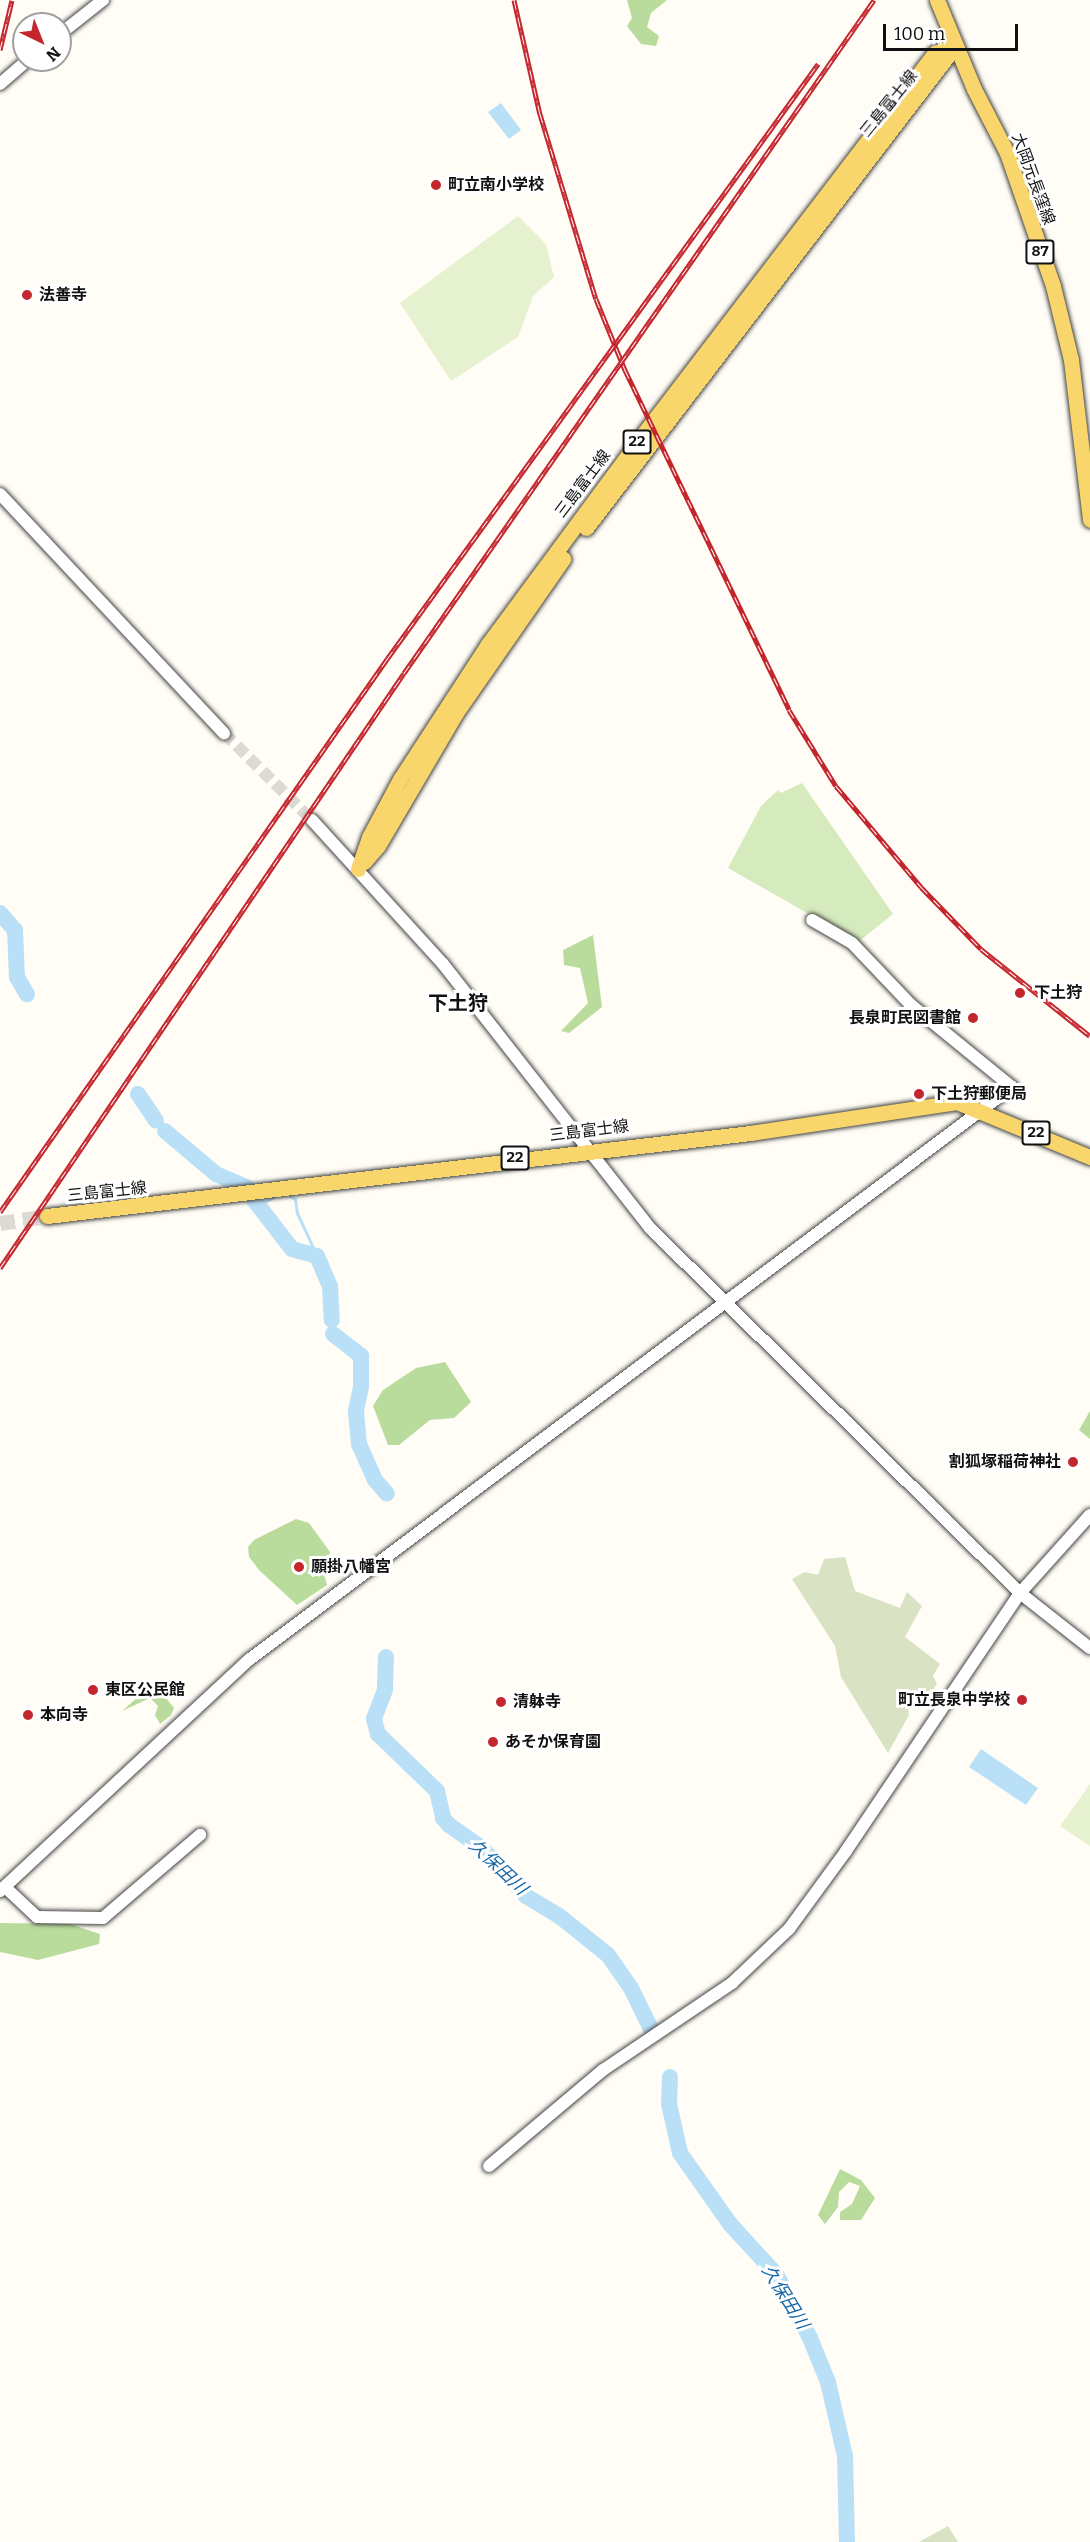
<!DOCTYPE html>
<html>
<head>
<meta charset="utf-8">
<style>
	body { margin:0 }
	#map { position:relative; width:1090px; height:2542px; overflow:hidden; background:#fffdf5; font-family:Bitter,"Noto Sans JP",serif }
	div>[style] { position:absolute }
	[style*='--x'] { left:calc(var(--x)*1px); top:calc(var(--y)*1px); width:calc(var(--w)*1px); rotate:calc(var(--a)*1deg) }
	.green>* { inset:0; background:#d5ebbd }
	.forest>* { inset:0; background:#b9dc9c }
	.cemetery>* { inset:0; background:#d9e3c4 }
	.pitch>* { inset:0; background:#e6f2cf }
	.water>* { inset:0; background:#b9e0f7 }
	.stream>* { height:3px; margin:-1.5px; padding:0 1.5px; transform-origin:1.5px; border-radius:1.5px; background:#b9e0f7 }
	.river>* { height:16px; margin:-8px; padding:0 8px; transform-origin:8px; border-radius:8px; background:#b9e0f7 }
	.tertiary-tunnel>* { height:12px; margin-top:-6px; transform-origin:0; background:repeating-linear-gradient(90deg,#dbdad3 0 12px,transparent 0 18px) }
	.primary-tunnel>* { height:15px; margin-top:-7.5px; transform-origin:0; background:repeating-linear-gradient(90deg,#dbdad3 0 15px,transparent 0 23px) }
	.roads { filter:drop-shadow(0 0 2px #444) drop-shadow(0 0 2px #444) }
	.tertiary>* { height:12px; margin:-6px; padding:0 6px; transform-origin:6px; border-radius:6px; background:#fff }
	.primary>* { height:15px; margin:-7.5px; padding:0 7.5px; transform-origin:7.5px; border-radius:7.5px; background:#f9d66b }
	.rail>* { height:5px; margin-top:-2.5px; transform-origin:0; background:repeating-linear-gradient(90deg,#fff 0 9px,#c4262e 0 18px); box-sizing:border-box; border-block:2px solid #c4262e }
	.dots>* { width:16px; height:16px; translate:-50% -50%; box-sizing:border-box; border:3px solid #fff; border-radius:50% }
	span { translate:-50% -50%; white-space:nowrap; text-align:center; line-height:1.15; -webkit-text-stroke:6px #fff; paint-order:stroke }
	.shield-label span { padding:2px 4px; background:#fff; border:2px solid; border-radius:4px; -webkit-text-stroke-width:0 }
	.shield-label { font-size:15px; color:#111; font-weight:700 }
	.street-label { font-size:16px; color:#111 }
	.poi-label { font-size:16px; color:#111; font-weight:700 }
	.left { translate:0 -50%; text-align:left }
	.right { translate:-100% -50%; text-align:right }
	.water-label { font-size:18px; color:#1768a6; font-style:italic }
	.quarter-label { font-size:20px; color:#111; font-weight:700 }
	.north { position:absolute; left:12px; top:12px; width:60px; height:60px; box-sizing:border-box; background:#fff; border:2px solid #a0a0a0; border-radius:50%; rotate:137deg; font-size:16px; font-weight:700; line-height:24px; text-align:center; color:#111 }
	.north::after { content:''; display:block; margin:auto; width:21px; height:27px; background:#c4262e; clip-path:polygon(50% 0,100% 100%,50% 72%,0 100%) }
	.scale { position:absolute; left:883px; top:24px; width:135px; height:27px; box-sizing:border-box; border:3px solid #111; border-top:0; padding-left:8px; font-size:18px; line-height:21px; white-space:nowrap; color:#111; -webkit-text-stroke:4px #fff; paint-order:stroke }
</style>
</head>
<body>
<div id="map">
	<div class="green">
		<div style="clip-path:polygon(802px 783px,893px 914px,858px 942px,728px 868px,761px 806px,778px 790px,781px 793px)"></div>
	</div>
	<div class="forest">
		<div style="clip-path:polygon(627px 0,667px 0,651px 13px,647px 27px,659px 36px,656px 46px,641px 44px,627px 26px,632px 18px)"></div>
		<div style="clip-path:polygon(593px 935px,602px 1007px,569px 1033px,561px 1031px,588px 1003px,580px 968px,564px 965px,563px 950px)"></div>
		<div style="clip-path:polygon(445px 1362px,471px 1402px,454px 1418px,430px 1420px,399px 1445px,388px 1445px,373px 1406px,383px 1390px,416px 1368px)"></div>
		<div style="clip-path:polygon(1090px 1411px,1090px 1439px,1079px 1430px)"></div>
		<div style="clip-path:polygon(296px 1519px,309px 1523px,330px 1552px,324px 1574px,327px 1585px,297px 1605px,259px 1570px,249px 1557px,248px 1547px,254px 1540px)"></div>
		<div style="clip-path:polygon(154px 1683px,174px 1708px,171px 1715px,160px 1724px,155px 1715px,158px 1706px,150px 1698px,122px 1711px)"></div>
		<div style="clip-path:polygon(0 1923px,70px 1924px,100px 1934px,99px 1944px,38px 1960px,0 1952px)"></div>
		<div style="clip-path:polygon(840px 2169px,861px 2180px,875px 2198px,861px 2220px,840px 2220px,840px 2212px,852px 2204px,860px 2186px,849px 2182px,839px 2192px,838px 2207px,825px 2224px,818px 2215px)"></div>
	</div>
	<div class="cemetery">
		<div style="clip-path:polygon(845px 1557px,855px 1591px,900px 1608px,907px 1592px,922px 1606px,905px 1637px,940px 1664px,933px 1676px,937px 1684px,927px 1698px,915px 1691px,908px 1707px,909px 1715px,888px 1753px,841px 1677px,835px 1646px,792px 1579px,805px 1572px,818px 1575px,824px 1559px)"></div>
		<div style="clip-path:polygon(948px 2526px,958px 2542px,919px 2542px)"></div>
	</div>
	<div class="pitch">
		<div style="clip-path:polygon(518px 216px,546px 244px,554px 277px,533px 296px,518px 337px,451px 381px,400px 303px)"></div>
		<div style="clip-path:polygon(1090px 1784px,1090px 1846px,1060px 1826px)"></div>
	</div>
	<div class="water">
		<div style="clip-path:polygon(501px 103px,521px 130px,509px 139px,488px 112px)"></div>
		<div style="clip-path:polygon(981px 1749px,1038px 1788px,1026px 1805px,969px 1767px)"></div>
	</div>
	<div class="stream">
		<div style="--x:288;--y:1195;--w:8;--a:30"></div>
		<div style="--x:295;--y:1199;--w:14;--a:82"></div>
		<div style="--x:297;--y:1213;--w:47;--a:65.1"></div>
		<div style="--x:258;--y:1205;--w:20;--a:-27"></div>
	</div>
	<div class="river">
		<div style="--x:0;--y:913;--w:23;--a:49"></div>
		<div style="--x:15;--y:930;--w:47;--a:87.6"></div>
		<div style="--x:17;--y:977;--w:20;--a:60"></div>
		<div style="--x:138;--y:1094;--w:32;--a:56"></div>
		<div style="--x:165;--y:1131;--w:67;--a:40.1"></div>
		<div style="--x:216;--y:1174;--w:34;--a:23"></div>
		<div style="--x:254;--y:1200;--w:62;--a:52.2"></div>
		<div style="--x:292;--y:1249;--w:26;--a:16"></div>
		<div style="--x:317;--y:1256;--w:33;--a:67"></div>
		<div style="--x:330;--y:1286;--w:34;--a:87"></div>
		<div style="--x:333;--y:1334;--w:36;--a:38"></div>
		<div style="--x:361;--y:1356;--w:31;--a:90"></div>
		<div style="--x:361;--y:1387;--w:25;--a:102"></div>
		<div style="--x:356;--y:1411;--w:33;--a:85"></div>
		<div style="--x:359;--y:1444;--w:39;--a:66"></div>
		<div style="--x:375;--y:1480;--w:18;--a:49"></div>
		<div style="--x:386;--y:1657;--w:33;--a:92"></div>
		<div style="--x:385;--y:1690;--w:31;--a:111"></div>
		<div style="--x:374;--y:1719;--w:16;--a:75"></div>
		<div style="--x:378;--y:1734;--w:82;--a:44"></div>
		<div style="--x:437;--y:1791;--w:28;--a:77"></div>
		<div style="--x:443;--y:1818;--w:9;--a:49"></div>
		<div style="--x:449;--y:1825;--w:39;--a:35"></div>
		<div style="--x:481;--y:1847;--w:67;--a:47.4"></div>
		<div style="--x:526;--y:1896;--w:37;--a:31"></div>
		<div style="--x:558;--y:1915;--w:64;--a:38.7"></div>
		<div style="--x:608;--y:1955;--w:40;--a:55.1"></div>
		<div style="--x:631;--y:1988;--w:46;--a:64"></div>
		<div style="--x:670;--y:2077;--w:27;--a:92"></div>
		<div style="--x:669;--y:2104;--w:50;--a:77.3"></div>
		<div style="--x:680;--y:2153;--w:87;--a:54.8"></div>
		<div style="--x:730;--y:2224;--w:68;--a:47.4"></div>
		<div style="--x:776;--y:2274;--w:72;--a:62"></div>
		<div style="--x:810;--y:2338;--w:48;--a:67.8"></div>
		<div style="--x:828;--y:2382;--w:76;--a:77.1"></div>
		<div style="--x:845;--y:2456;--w:86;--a:88.7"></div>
	</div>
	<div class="tertiary-tunnel">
		<div style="--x:224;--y:733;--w:124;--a:44.7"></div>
	</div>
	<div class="primary-tunnel">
		<div style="--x:0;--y:1223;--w:48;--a:-8.5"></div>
	</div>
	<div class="roads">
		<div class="tertiary">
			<div style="--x:60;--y:34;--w:55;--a:-38.3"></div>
			<div style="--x:0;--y:84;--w:37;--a:-41"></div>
			<div style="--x:0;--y:494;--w:328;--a:46.9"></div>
			<div style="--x:312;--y:820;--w:195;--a:47.7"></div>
			<div style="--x:443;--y:964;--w:335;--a:51.9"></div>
			<div style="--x:650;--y:1228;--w:520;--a:44.61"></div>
			<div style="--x:1020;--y:1593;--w:89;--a:38.2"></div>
			<div style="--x:5;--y:1887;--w:44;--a:43.2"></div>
			<div style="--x:37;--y:1917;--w:66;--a:0.9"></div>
			<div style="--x:103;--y:1918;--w:128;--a:-40.6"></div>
			<div style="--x:0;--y:1891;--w:341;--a:-42.9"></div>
			<div style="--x:250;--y:1659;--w:953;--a:-36.89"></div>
			<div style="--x:1012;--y:1087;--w:132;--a:-140.9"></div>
			<div style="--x:910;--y:1004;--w:84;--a:-133.6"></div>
			<div style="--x:852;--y:943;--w:46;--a:-150.1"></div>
			<div style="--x:489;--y:2166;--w:149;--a:-40.1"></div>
			<div style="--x:603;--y:2070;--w:156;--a:-34"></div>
			<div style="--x:732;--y:1983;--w:79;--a:-43.5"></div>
			<div style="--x:789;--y:1929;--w:97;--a:-53.8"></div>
			<div style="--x:846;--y:1851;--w:311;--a:-56"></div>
			<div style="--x:1020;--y:1593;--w:105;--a:-48.1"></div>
		</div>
		<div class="primary">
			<div style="--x:937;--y:0;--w:96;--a:67.4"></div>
			<div style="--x:974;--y:89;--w:72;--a:62.7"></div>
			<div style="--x:1007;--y:153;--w:141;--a:70.9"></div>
			<div style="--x:1053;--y:286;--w:76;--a:76.3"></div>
			<div style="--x:1071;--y:360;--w:161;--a:83.2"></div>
			<div style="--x:586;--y:528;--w:608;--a:-52.55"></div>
			<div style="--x:364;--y:862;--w:21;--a:-49"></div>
			<div style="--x:378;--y:846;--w:154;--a:-59.6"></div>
			<div style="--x:456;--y:713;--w:188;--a:-55.2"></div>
			<div style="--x:358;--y:869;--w:34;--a:-71"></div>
			<div style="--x:369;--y:837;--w:66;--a:-61.9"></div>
			<div style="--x:400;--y:779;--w:161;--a:-56.9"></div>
			<div style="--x:488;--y:644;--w:262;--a:-53.5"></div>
			<div style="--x:644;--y:433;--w:479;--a:-52.6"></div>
			<div style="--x:935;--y:53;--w:22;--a:-21"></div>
			<div style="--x:47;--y:1216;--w:708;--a:-6.73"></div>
			<div style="--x:750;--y:1133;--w:209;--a:-8.5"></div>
			<div style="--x:957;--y:1102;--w:144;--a:22.5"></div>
		</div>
	</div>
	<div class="rail">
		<div style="--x:514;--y:0;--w:117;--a:77.2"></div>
		<div style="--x:540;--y:114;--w:193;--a:73.2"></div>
		<div style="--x:596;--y:299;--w:77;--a:67.8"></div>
		<div style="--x:625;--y:370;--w:377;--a:64.2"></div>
		<div style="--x:789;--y:710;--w:89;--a:58.3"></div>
		<div style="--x:836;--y:786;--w:132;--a:49.9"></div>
		<div style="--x:921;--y:887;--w:86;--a:45.9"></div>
		<div style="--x:981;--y:949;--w:139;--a:38.6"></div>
		<div style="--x:0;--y:50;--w:51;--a:-76.5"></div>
		<div style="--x:0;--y:1212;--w:675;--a:-55.01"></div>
		<div style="--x:387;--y:659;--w:735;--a:-54.08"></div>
		<div style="--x:0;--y:1268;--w:719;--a:-55.82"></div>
		<div style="--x:404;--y:673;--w:821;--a:-55.07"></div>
	</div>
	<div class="dots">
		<div style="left:436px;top:185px;background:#c4262e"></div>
		<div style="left:27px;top:295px;background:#c4262e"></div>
		<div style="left:1020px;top:993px;background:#c4262e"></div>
		<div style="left:973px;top:1018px;background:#c4262e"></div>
		<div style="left:919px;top:1094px;background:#c4262e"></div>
		<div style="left:1073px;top:1462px;background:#c4262e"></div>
		<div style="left:299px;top:1567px;background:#c4262e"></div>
		<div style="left:93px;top:1690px;background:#c4262e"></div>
		<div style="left:1022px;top:1700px;background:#c4262e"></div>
		<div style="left:501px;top:1702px;background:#c4262e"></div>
		<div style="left:28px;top:1715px;background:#c4262e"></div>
		<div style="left:493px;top:1742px;background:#c4262e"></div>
	</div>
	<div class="shield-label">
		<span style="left:1040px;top:252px">87</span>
		<span style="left:637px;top:442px">22</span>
		<span style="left:1036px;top:1133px">22</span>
		<span style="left:515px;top:1158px">22</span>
	</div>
	<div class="street-label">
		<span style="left:889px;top:104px;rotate:-51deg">三島富士線</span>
		<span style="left:1033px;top:179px;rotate:70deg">大岡元長窪線</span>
		<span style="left:583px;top:484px;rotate:-53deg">三島富士線</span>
		<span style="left:589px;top:1131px;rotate:-7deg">三島富士線</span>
		<span style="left:107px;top:1192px;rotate:-6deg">三島富士線</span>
	</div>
	<div class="poi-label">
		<span class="left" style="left:448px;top:185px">町立南小学校</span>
		<span class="left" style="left:39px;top:295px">法善寺</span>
		<span class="left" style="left:1034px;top:993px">下土狩</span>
		<span class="right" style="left:961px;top:1018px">長泉町民図書館</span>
		<span class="left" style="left:931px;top:1094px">下土狩郵便局</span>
		<span class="right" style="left:1061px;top:1462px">割狐塚稲荷神社</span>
		<span class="left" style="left:311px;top:1567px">願掛八幡宮</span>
		<span class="left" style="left:105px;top:1690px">東区公民館</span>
		<span class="right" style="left:1010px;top:1700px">町立長泉中学校</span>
		<span class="left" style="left:513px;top:1702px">清躰寺</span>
		<span class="left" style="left:40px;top:1715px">本向寺</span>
		<span class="left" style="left:505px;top:1742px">あそか保育園</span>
	</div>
	<div class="water-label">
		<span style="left:498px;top:1867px;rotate:43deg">久保田川</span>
		<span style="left:785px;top:2297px;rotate:58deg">久保田川</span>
	</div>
	<div class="quarter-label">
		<span style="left:458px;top:1003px">下土狩</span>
	</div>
	<div class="north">N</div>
	<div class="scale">100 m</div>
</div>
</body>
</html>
